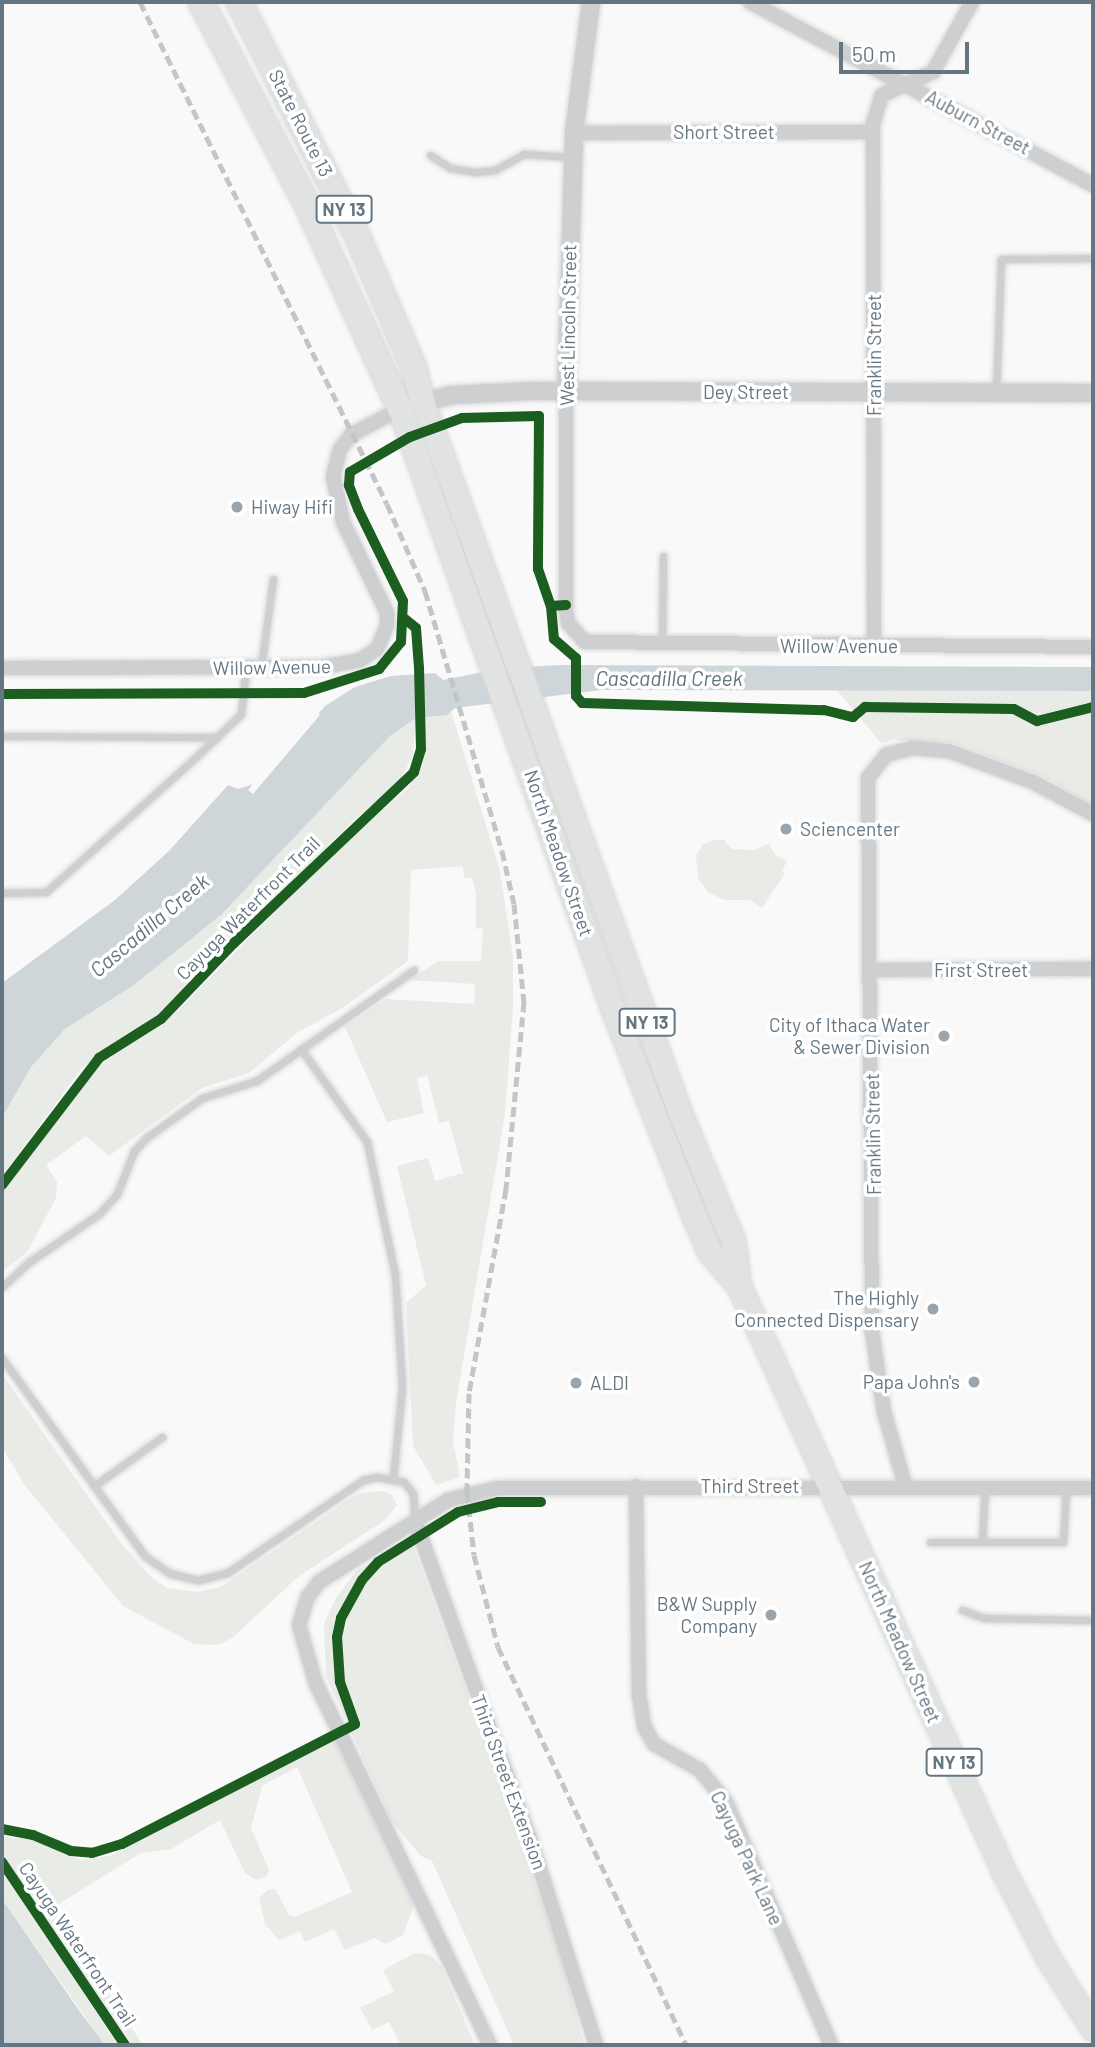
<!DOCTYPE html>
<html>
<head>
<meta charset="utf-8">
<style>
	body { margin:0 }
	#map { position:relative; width:1095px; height:2047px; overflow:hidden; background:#f9f9f9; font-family:Barlow,sans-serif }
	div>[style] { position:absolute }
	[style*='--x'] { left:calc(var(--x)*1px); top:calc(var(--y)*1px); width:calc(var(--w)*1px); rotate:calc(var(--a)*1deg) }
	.green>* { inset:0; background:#e8ebe6 }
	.water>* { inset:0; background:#ced6d9 }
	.pier>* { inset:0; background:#f9f9f9 }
	.roads { filter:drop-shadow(0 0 2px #d5d6d6) drop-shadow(0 0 2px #d5d6d6) }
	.service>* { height:7px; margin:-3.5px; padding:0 3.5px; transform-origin:3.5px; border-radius:3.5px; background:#cecfd0 }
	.minor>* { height:14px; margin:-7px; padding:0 7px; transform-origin:7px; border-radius:7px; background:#cecfd0 }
	.tertiary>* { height:18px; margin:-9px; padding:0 9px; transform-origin:9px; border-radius:9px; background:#cecfd0 }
	.trunk>* { height:23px; margin:-11.5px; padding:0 11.5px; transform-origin:11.5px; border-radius:11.5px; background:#e1e2e2 }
	.motorway>* { height:24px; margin:-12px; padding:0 12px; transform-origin:12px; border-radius:12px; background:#e1e2e2 }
	.rail>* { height:5px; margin-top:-2.5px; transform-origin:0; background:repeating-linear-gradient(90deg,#c3c5c6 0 10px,transparent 0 15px) }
	.cycleway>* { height:10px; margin:-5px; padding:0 5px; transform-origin:5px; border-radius:5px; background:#1b5e20 }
	.dots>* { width:19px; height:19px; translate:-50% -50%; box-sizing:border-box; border:4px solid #fff; border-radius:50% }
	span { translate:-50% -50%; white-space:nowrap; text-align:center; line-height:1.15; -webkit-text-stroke:7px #fff; paint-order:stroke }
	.shield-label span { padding:2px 5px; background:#fff; border:2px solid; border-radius:5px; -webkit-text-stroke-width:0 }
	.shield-label { font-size:18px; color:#657683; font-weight:700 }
	.street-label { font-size:19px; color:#657683 }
	.poi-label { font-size:19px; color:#657683 }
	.left { translate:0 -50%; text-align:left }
	.right { translate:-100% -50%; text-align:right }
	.water-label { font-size:21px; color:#60757c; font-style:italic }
	.frame { position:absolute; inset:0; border:4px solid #657683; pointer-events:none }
	.scale { position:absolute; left:839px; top:42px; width:130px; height:32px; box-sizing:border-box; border:4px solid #657683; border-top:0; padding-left:9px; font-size:21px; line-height:24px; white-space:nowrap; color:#657683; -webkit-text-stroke:5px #fff; paint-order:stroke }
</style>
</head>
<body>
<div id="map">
	<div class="green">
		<div style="clip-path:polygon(837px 690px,1093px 691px,1093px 805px,1044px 777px,953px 743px,892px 740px,881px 743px)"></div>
		<div style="clip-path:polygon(451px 711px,500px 871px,513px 957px,513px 1007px,505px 1114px,456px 1402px,453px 1441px,460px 1477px,436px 1485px,413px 1446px,406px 1303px,426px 1285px,397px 1166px,428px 1158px,435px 1181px,463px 1173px,449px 1121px,439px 1123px,427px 1075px,417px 1078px,424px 1113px,387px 1122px,345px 1027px,386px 999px,474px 1004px,475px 984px,410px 980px,438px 961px,481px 961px,483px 928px,476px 929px,476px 893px,472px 878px,464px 878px,463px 866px,411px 870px,408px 961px,341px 1009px,298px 1032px,249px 1073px,202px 1088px,109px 1156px,86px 1136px,46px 1165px,57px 1182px,56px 1198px,27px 1252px,2px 1272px,2px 1193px,97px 1067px,176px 1012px,343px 843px,406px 790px,423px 765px,425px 715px)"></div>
		<div style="clip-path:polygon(416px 718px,413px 755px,398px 784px,353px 821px,159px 1014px,83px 1067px,2px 1176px,2px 1118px,31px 1067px,65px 1029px,134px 985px,222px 914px,390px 736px)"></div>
		<div style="clip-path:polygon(715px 840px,724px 840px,732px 849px,754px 850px,769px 844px,776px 856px,787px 861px,782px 871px,785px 873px,762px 908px,750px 900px,724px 900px,708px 892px,698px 878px,696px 855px,703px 844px)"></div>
		<div style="clip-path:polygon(2px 1374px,121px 1543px,152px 1578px,167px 1588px,198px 1592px,221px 1587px,357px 1494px,381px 1491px,391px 1494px,397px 1505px,384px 1521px,299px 1576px,232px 1638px,218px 1645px,194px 1644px,123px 1606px,24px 1484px,2px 1447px)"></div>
		<div style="clip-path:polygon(406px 1542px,413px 1547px,490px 1755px,564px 1967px,584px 2045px,514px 2045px,432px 1861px,421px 1856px,392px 1822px,326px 1676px,324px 1624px,336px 1598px,357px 1570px)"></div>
		<div style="clip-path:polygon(335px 1740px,414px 1905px,403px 1935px,386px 1944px,375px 1938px,345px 1950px,334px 1929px,305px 1942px,300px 1931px,279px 1940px,265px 1924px,259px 1898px,268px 1890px,275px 1889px,289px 1915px,295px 1917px,352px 1892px,297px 1767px,262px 1786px,251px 1828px,269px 1870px,267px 1876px,256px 1880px,245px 1873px,220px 1820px,171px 1849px,141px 1853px,52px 1908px,143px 2045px,132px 2045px,2px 1856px,2px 1837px,35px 1839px,80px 1860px,110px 1856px)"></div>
		<div style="clip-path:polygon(2px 1872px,118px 2045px,105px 2045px,2px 1899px)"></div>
		<div style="clip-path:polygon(415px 1953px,430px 1955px,441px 1966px,475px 2045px,401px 2045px,389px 2022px,372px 2030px,360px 2008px,394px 1991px,383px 1970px)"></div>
	</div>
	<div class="water">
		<div style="clip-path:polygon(562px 665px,1093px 667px,1093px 691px,601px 690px,455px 708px,447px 715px,416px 718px,390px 736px,222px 914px,134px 985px,65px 1029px,31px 1067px,2px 1118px,2px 983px,115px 900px,169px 851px,228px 785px,238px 789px,261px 782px,325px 706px,355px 687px,391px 676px,435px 673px,443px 680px,504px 668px)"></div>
		<div style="clip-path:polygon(2px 1899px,78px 2009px,105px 2045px,2px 2045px)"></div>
	</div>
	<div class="pier">
		<div style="clip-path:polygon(316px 711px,320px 715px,253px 794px,248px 790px)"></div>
	</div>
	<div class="roads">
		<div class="service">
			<div style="--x:430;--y:155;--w:24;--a:33"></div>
			<div style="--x:450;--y:168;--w:25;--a:9"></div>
			<div style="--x:475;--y:172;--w:20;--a:-6"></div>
			<div style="--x:495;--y:170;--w:33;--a:-29"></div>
			<div style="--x:524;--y:154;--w:47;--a:3.7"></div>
			<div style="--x:996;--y:393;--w:134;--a:-87.9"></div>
			<div style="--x:1001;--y:259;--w:92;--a:-0.6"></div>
			<div style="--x:662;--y:644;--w:88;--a:-89.3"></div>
			<div style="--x:261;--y:667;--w:89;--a:-82.2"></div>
			<div style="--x:2;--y:736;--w:215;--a:0.3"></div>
			<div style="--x:2;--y:893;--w:44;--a:-1.3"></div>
			<div style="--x:46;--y:892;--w:205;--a:-42"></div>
			<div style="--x:198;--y:755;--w:59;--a:-43.6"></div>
			<div style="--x:241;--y:714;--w:46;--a:-83.8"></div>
			<div style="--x:301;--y:1049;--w:114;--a:54.6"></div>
			<div style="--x:367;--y:1142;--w:136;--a:78.1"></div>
			<div style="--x:395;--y:1275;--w:112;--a:86.4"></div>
			<div style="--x:402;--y:1387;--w:91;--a:95.6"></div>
			<div style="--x:2;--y:1287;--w:37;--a:-43"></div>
			<div style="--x:29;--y:1262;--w:85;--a:-34.4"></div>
			<div style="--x:99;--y:1214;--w:27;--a:-48"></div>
			<div style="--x:117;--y:1194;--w:46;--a:-68.4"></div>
			<div style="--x:134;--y:1151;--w:18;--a:-47"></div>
			<div style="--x:146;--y:1138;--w:69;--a:-35.5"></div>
			<div style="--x:202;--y:1098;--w:57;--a:-17.5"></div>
			<div style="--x:256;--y:1081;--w:193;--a:-35.1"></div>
			<div style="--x:2;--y:1358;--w:244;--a:54.2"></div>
			<div style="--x:145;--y:1556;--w:29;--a:35"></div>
			<div style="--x:169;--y:1573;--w:30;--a:14"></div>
			<div style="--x:198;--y:1580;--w:30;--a:-14"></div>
			<div style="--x:227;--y:1573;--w:165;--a:-34.4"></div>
			<div style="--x:363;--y:1480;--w:14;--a:-12"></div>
			<div style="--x:377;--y:1477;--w:27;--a:10"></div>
			<div style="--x:404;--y:1482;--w:15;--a:53"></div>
			<div style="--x:413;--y:1494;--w:27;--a:86"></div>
			<div style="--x:94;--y:1486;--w:84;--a:-35.8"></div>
			<div style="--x:930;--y:1542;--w:133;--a:0"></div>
			<div style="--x:1063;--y:1542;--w:54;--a:-86.8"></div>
			<div style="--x:982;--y:1542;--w:55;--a:-86.9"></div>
			<div style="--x:962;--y:1610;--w:23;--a:20"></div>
			<div style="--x:984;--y:1618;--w:109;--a:1.1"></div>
		</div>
		<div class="minor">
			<div style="--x:750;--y:2;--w:389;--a:28.1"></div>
			<div style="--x:574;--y:133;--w:299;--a:-0.2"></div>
			<div style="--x:566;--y:392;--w:218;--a:90"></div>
			<div style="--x:566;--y:610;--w:13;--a:81"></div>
			<div style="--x:568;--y:623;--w:25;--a:48"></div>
			<div style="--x:585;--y:642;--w:508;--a:0.56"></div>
			<div style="--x:874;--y:646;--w:522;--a:-90.11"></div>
			<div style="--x:873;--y:124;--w:30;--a:-73"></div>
			<div style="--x:882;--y:95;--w:56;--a:-24.3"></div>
			<div style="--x:933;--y:72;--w:80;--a:-60.9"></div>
			<div style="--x:2;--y:668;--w:320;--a:-0.2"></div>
			<div style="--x:322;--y:667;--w:39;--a:-10"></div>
			<div style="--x:360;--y:660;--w:20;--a:-33"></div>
			<div style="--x:377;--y:649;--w:26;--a:-67"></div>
			<div style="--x:387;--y:625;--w:12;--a:-90"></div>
			<div style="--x:387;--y:613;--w:101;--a:-115.8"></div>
			<div style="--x:343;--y:522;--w:46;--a:-102.5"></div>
			<div style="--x:333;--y:477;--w:29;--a:-76"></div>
			<div style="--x:340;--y:449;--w:18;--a:-52"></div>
			<div style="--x:351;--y:435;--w:55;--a:-28"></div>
			<div style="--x:870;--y:970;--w:223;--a:-0.3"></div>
			<div style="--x:905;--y:1485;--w:76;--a:-106"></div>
			<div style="--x:884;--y:1412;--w:82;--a:-98.4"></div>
			<div style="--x:872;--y:1331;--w:553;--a:-90.41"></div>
			<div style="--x:868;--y:778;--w:29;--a:-52"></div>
			<div style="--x:886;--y:755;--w:28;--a:-15"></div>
			<div style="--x:913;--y:748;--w:36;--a:5"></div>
			<div style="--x:949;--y:751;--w:90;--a:20.3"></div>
			<div style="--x:1033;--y:782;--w:68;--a:28.1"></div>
			<div style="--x:636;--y:1486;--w:208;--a:89.2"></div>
			<div style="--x:639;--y:1694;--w:32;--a:81"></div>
			<div style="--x:644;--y:1726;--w:21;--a:61"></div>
			<div style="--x:654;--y:1744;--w:53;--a:29.5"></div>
			<div style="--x:700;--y:1770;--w:41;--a:50.9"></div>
			<div style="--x:726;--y:1802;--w:265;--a:66.6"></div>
			<div style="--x:415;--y:1521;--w:337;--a:70.1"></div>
			<div style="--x:530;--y:1838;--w:217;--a:72.3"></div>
			<div style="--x:490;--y:2045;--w:401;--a:-115.7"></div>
			<div style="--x:316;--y:1684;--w:61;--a:-106.1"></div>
			<div style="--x:299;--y:1625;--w:28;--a:-73"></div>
			<div style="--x:307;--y:1598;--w:20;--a:-53"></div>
			<div style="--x:319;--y:1582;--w:153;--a:-32.4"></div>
			<div style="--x:448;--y:1500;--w:51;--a:-13.5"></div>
			<div style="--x:498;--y:1488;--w:595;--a:0"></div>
		</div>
		<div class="tertiary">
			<div style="--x:566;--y:392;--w:259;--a:-88.2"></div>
			<div style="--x:574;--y:133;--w:132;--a:-82.6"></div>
			<div style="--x:412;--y:405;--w:41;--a:-14"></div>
			<div style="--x:452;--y:395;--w:80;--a:-2.9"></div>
			<div style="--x:532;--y:391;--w:561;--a:0.2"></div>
		</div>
		<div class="trunk">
			<div style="--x:422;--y:401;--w:760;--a:70.09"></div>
			<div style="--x:681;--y:1116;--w:135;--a:67.4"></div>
			<div style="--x:733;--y:1241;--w:45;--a:82.4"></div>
			<div style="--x:400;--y:409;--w:637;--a:70.46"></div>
			<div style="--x:613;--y:1009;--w:217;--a:68.6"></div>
			<div style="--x:692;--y:1211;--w:43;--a:67"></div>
			<div style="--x:709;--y:1251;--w:46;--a:49.4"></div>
			<div style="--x:739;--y:1286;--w:643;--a:65.67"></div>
			<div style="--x:1004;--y:1872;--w:94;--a:62.9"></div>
			<div style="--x:1047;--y:1956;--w:86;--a:57.8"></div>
		</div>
		<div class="motorway">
			<div style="--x:201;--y:2;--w:231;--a:62.4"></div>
			<div style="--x:308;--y:207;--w:222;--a:65.5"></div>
			<div style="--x:239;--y:2;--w:267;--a:63.2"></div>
			<div style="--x:359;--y:240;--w:139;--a:66.7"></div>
			<div style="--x:414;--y:368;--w:34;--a:76"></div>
		</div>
	</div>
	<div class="rail">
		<div style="--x:140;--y:2;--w:559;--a:63.8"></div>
		<div style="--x:387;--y:504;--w:95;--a:66.4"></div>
		<div style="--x:425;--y:591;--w:271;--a:73.5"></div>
		<div style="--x:502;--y:851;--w:54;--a:77.2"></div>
		<div style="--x:514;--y:904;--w:99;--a:84.2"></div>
		<div style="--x:524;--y:1002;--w:188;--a:95.5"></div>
		<div style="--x:506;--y:1189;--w:207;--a:100.3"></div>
		<div style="--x:469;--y:1393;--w:99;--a:91.2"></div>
		<div style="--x:467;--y:1492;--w:63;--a:83.7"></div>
		<div style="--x:474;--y:1555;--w:95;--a:75.4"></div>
		<div style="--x:498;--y:1647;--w:440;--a:64.7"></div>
	</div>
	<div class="cycleway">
		<div style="--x:566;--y:605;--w:15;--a:176"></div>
		<div style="--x:551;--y:606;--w:33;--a:85"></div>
		<div style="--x:554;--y:639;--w:29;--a:41"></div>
		<div style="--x:576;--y:658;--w:38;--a:90"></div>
		<div style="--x:576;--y:696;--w:9;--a:49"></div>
		<div style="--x:582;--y:703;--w:242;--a:1.7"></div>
		<div style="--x:824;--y:710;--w:30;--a:14"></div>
		<div style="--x:853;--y:717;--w:16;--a:-40"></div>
		<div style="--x:865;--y:707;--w:149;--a:0.8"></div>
		<div style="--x:1014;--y:709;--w:26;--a:28"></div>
		<div style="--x:1037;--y:721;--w:58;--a:-14"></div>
		<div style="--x:2;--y:694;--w:302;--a:-0.2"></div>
		<div style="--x:304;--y:693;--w:79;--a:-17.7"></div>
		<div style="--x:379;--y:669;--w:35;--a:-51"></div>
		<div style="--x:401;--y:642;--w:41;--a:-87.2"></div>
		<div style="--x:403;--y:601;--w:102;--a:-116.1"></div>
		<div style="--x:358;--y:509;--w:26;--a:-111"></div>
		<div style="--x:349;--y:485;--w:13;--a:-86"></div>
		<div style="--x:350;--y:472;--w:69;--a:-30.3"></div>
		<div style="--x:410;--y:437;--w:55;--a:-20.1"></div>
		<div style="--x:462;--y:418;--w:77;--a:-1.5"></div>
		<div style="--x:539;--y:416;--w:153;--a:90.4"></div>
		<div style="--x:538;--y:569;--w:39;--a:71"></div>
		<div style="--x:2;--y:1185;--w:160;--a:-52.6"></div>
		<div style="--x:99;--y:1058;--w:73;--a:-32.2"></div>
		<div style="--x:161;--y:1019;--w:105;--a:-46.2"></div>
		<div style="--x:234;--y:943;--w:248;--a:-43.5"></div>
		<div style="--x:414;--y:772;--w:24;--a:-73"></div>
		<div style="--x:421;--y:749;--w:81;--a:-91.4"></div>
		<div style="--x:419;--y:668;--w:40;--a:-94.3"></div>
		<div style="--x:416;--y:628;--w:14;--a:-141"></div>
		<div style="--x:2;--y:1829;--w:32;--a:11"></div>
		<div style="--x:33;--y:1835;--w:41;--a:22.8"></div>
		<div style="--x:71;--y:1851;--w:21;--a:5"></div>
		<div style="--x:92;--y:1853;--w:31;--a:-17"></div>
		<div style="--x:122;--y:1844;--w:262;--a:-27.2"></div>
		<div style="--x:355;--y:1724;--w:45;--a:-109.7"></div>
		<div style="--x:340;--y:1682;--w:45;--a:-93.8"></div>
		<div style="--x:337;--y:1637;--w:19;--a:-78"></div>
		<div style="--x:341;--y:1618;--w:43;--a:-61.1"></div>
		<div style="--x:362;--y:1580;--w:24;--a:-48"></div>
		<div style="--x:378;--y:1562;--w:94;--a:-32"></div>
		<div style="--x:458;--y:1512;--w:41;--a:-14"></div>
		<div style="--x:498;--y:1502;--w:43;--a:0"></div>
		<div style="--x:2;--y:1862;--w:220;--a:56.1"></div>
	</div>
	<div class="dots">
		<div style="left:237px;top:507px;background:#99a4ac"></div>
		<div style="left:786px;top:829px;background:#99a4ac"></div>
		<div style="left:944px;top:1036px;background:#99a4ac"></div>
		<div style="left:933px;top:1309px;background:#99a4ac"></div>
		<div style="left:974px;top:1382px;background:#99a4ac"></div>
		<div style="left:576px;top:1383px;background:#99a4ac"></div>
		<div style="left:771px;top:1615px;background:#99a4ac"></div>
	</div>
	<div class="shield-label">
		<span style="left:344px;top:209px">NY 13</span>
		<span style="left:647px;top:1022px">NY 13</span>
		<span style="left:954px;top:1762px">NY 13</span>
	</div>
	<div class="street-label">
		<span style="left:978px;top:122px;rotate:28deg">Auburn Street</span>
		<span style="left:301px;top:123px;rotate:63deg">State Route 13</span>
		<span style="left:724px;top:132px">Short Street</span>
		<span style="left:568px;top:325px;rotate:-89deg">West Lincoln Street</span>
		<span style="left:874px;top:355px;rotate:-90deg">Franklin Street</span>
		<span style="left:746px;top:392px">Dey Street</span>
		<span style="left:839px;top:646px">Willow Avenue</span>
		<span style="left:272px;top:667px;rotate:-1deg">Willow Avenue</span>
		<span style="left:559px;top:853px;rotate:71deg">North Meadow Street</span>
		<span style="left:248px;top:908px;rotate:-45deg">Cayuga Waterfront Trail</span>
		<span style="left:981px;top:970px">First Street</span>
		<span style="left:873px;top:1134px;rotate:-91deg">Franklin Street</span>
		<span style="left:750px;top:1486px">Third Street</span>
		<span style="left:900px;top:1642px;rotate:66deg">North Meadow Street</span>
		<span style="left:509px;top:1782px;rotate:70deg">Third Street Extension</span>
		<span style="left:747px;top:1858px;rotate:65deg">Cayuga Park Lane</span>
		<span style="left:78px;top:1944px;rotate:56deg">Cayuga Waterfront Trail</span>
	</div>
	<div class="poi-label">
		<span class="left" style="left:251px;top:507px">Hiway Hifi</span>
		<span class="left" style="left:800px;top:829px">Sciencenter</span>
		<span class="right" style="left:930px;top:1036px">City of Ithaca Water<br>&amp; Sewer Division</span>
		<span class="right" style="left:919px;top:1309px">The Highly<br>Connected Dispensary</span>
		<span class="right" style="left:960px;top:1382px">Papa John's</span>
		<span class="left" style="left:590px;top:1383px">ALDI</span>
		<span class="right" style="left:757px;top:1615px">B&amp;W Supply<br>Company</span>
	</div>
	<div class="water-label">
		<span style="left:669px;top:678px">Cascadilla Creek</span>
		<span style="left:149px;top:925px;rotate:-40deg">Cascadilla Creek</span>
	</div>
	<div class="frame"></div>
	<div class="scale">50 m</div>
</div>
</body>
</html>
